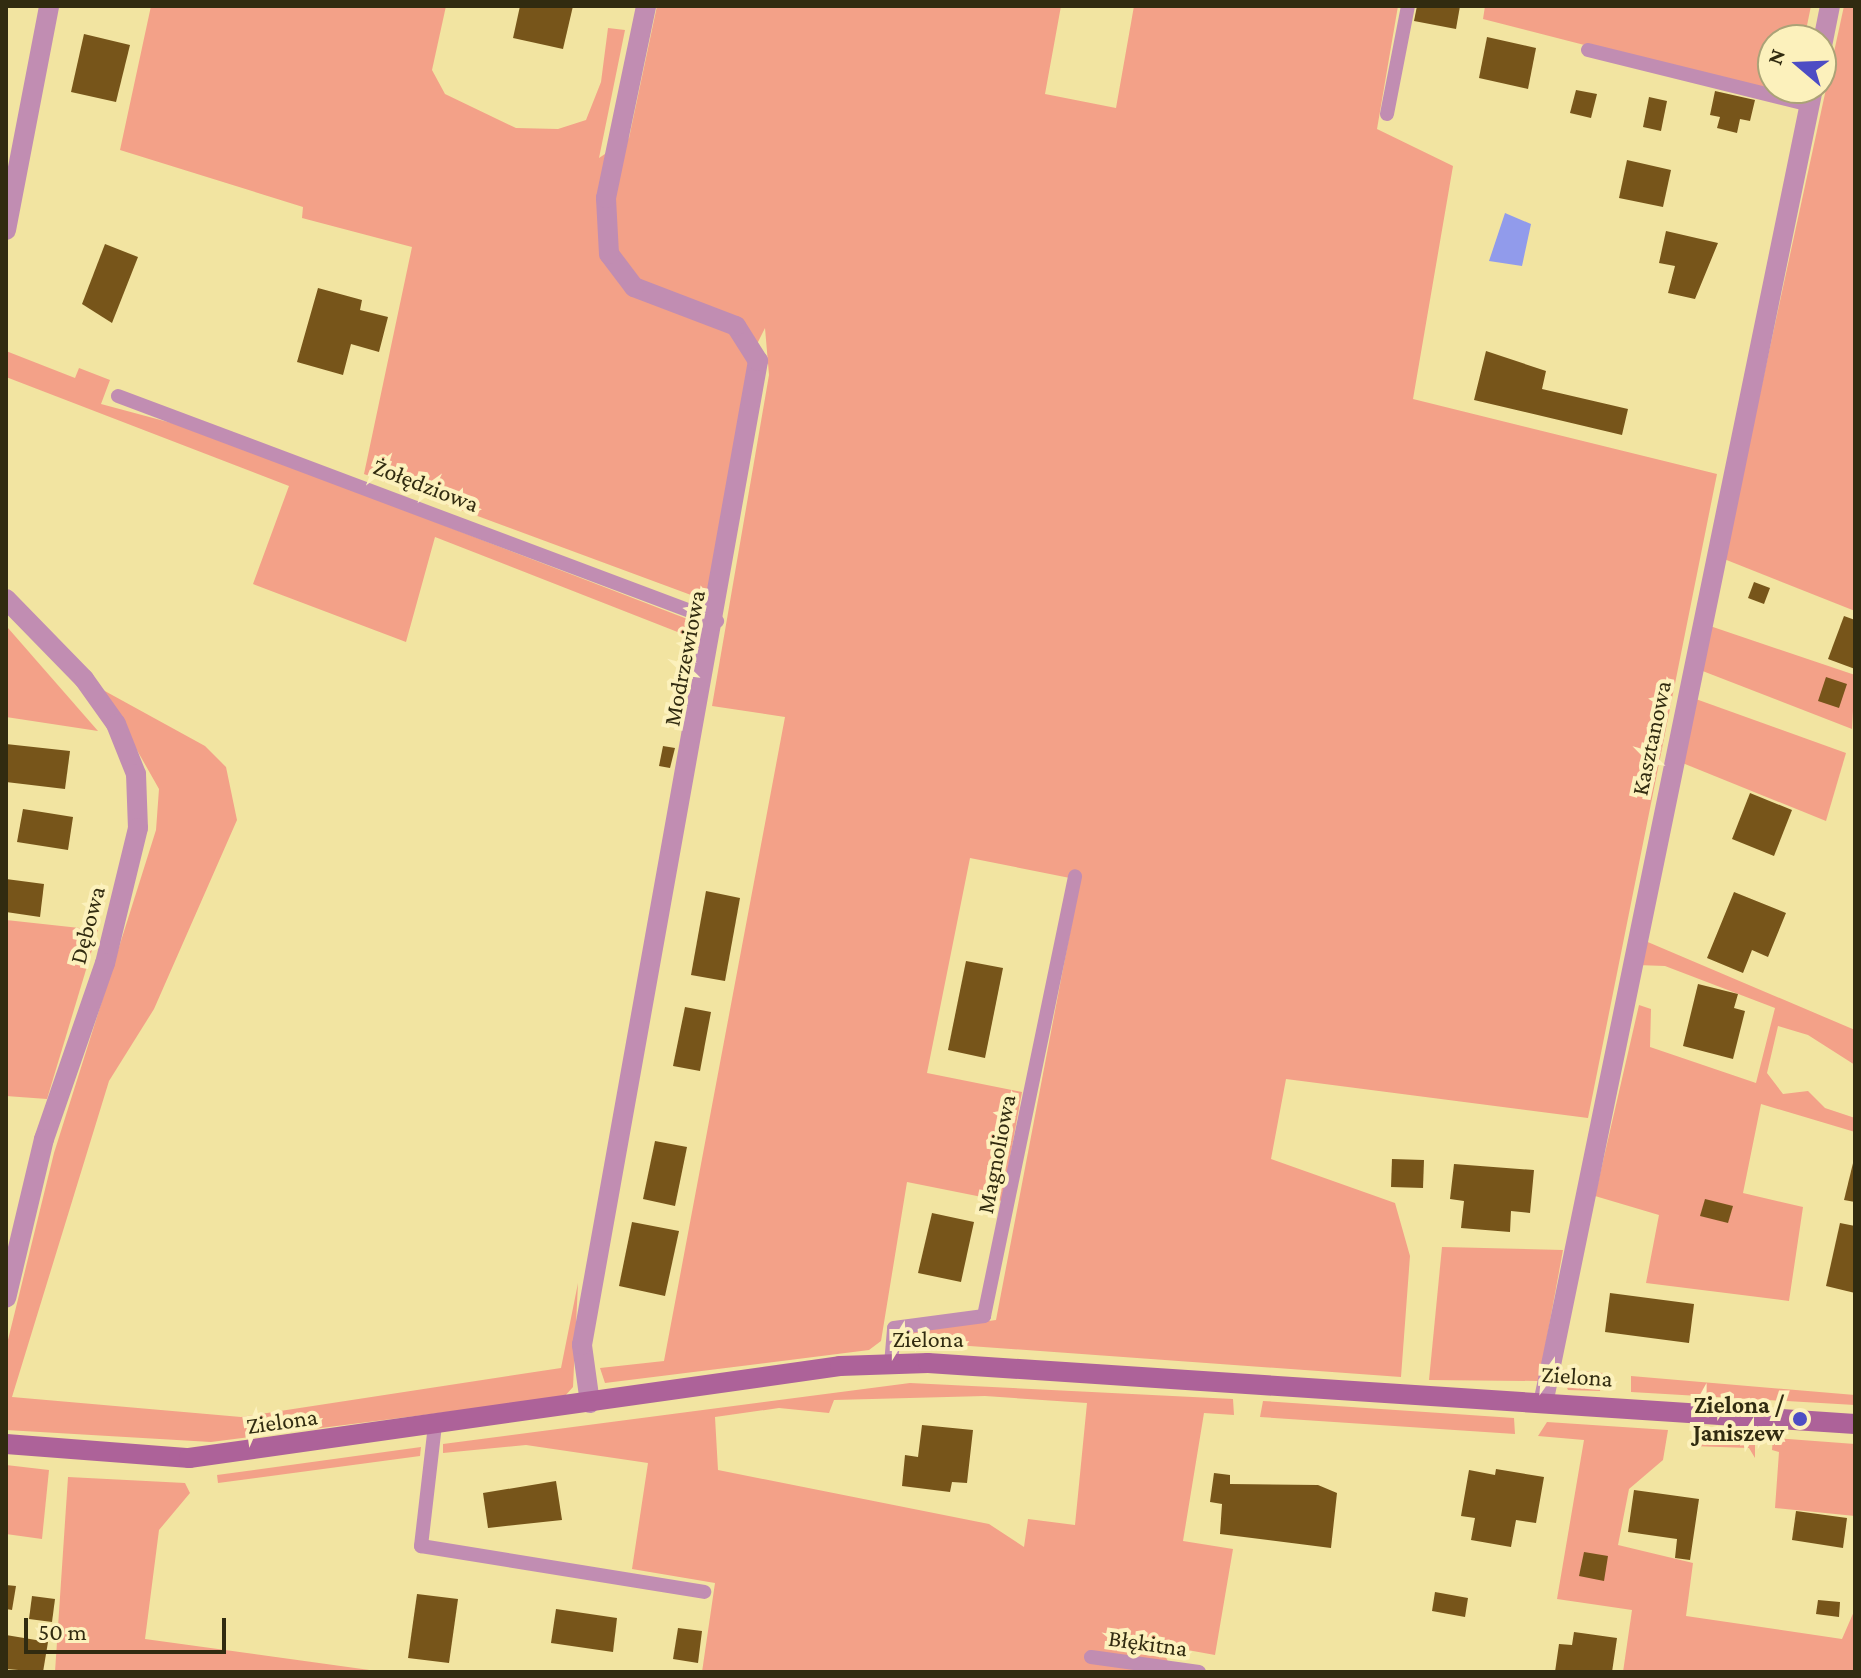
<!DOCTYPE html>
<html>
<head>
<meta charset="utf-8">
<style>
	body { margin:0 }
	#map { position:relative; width:1861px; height:1678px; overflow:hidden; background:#f2e4a1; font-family:"Crimson Pro",serif }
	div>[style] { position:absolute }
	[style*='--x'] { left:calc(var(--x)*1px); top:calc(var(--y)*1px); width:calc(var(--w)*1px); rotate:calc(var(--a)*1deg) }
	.green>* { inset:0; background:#f3a188 }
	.water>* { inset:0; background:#919beb }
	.building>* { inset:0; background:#77551a }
	.lane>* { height:14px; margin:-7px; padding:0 7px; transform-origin:7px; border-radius:7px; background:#c18db2 }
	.street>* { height:20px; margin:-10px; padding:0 10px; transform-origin:10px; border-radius:10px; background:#c18db2 }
	.secondary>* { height:20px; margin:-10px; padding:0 10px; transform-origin:10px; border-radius:10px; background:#ad6299 }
	.dots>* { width:22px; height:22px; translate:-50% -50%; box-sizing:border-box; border:4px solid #fcf1bc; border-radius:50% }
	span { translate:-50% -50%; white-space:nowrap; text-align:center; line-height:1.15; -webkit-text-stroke:8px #fcf1bc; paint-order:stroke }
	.street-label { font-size:24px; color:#312b10 }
	.poi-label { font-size:24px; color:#312b10; font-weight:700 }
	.right { translate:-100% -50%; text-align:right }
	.frame { position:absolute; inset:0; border:8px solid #312b10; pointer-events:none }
	.north { position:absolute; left:1757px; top:24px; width:80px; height:80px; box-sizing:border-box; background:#fcf1bc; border:2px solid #aba277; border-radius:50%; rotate:289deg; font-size:22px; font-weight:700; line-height:32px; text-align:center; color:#312b10 }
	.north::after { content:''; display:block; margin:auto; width:28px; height:36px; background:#4d4dc4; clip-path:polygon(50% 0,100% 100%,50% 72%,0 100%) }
	.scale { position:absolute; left:24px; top:1618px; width:202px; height:36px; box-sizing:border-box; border:4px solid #312b10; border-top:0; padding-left:10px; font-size:24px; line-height:28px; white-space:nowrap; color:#312b10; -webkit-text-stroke:6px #fcf1bc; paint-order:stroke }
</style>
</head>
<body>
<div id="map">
	<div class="green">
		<div style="clip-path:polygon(151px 6px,446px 6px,432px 70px,445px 94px,516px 128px,558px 129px,586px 120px,601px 82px,608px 28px,625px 30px,599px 158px,629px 138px,657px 6px,1061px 6px,1045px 94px,1116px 108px,1134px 6px,1398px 6px,1377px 129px,1453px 166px,1413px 399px,1717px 474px,1588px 1118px,1286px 1079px,1271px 1159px,1395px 1203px,1410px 1256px,1401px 1377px,900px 1341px,906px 1332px,996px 1320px,1080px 880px,970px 858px,927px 1073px,1022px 1092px,1002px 1201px,907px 1182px,881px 1341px,869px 1350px,605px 1383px,600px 1368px,664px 1361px,785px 717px,712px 706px,769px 375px,765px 328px,749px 360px,709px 593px,691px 595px,364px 474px,412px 247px,302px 218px,303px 207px,120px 150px)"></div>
		<div style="clip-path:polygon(1485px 6px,1811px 6px,1804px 40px,1773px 40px,1773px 88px,1793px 88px,1791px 98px,1483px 19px)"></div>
		<div style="clip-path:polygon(1844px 6px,1855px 6px,1855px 611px,1724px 559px)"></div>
		<div style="clip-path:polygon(6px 351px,75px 378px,79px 368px,110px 380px,101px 404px,194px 429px,690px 620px,698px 640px,435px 537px,406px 642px,253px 584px,289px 486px,6px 377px)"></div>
		<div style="clip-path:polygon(6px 626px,8px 628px,98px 731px,6px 717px)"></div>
		<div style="clip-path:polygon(1710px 626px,1855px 675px,1852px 729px,1700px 670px)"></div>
		<div style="clip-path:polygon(103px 690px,205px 746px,226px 767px,237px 820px,154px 1009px,109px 1081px,12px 1397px,241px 1417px,561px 1368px,578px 1283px,573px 1387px,564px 1397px,211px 1442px,6px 1430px,6px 1348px,54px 1153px,156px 830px,159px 789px)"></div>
		<div style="clip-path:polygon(1693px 698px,1846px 753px,1826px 821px,1680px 762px)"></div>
		<div style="clip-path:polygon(6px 920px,98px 930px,47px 1099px,6px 1096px)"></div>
		<div style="clip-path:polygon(1643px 940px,1855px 1030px,1855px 1065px,1808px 1035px,1778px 1026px,1767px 1073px,1783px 1094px,1808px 1091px,1825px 1108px,1855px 1118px,1855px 1132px,1761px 1104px,1743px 1193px,1803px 1207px,1789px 1301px,1646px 1283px,1659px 1215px,1595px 1196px,1639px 1005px,1651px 1009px,1650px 1047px,1756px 1083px,1775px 1008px,1665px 966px,1637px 965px)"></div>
		<div style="clip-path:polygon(1442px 1247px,1563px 1250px,1539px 1381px,1429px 1380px)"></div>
		<div style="clip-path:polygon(1558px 1369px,1603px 1373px,1600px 1391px,1568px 1390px)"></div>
		<div style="clip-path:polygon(1631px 1376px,1855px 1395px,1855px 1405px,1631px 1392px)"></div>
		<div style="clip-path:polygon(evenodd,910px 1383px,1233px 1399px,1234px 1415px,1204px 1413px,1183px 1541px,1233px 1549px,1215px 1655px,1160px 1645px,1173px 1672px,702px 1672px,715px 1583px,632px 1569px,648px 1463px,526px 1445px,443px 1453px,443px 1444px,910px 1383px,985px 1396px,1087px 1403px,1075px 1525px,1028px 1519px,1024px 1547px,989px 1524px,718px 1470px,715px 1417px,779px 1408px,829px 1413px,834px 1400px,985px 1396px)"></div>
		<div style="clip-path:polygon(1263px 1401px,1514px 1418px,1515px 1434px,1260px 1417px)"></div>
		<div style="clip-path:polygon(1547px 1422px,1668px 1430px,1663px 1460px,1629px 1489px,1618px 1545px,1693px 1563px,1686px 1616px,1842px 1639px,1855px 1609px,1855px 1672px,1623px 1672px,1632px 1610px,1557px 1599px,1584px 1440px,1538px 1436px)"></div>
		<div style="clip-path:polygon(1692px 1433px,1755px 1437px,1755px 1458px,1749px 1448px,1691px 1446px)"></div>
		<div style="clip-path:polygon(1773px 1438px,1855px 1444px,1855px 1516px,1775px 1508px,1779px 1452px,1772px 1450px)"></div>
		<div style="clip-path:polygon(421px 1447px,420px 1456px,218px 1483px,217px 1475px)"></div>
		<div style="clip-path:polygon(6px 1465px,49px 1470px,42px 1539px,6px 1534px)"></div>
		<div style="clip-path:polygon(68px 1477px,185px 1483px,190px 1493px,159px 1530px,145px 1639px,384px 1672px,55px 1672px)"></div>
	</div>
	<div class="water">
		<div style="clip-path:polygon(1505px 213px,1531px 224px,1522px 266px,1489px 261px)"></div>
	</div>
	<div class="building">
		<div style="clip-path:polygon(520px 6px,573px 6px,563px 49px,513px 38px)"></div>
		<div style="clip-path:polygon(1417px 6px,1460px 6px,1456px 29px,1414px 21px)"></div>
		<div style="clip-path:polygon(84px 34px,130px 45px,116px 102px,71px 92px)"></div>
		<div style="clip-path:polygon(1487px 37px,1536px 48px,1528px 89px,1479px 78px)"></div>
		<div style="clip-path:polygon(1576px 90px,1597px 94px,1591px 118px,1570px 113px)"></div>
		<div style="clip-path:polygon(1715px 91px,1755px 100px,1750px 121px,1740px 119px,1737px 133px,1717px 128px,1720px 117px,1710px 115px)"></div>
		<div style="clip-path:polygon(1649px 97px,1667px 101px,1661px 131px,1643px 127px)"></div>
		<div style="clip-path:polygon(1627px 160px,1671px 170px,1663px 207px,1619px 198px)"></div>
		<div style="clip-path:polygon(1666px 231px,1718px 243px,1695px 299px,1668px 293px,1675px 266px,1659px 263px)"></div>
		<div style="clip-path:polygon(105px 244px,138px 257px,112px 323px,82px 304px)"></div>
		<div style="clip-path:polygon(318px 288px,362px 300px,360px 310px,388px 317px,379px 352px,351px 344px,343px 375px,297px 362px)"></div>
		<div style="clip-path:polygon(1486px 351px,1546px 371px,1542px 389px,1628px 409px,1622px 435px,1474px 400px)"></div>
		<div style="clip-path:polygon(1754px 582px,1770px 588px,1764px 604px,1748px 598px)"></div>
		<div style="clip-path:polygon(1844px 616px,1855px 620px,1855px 669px,1828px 659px)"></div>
		<div style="clip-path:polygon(1826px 677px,1847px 684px,1839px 708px,1818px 701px)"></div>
		<div style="clip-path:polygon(6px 744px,70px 751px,65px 789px,6px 782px)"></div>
		<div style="clip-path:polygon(663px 746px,675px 748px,670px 768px,659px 766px)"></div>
		<div style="clip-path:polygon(1750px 793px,1792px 810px,1774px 856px,1732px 839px)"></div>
		<div style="clip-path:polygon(23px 809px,73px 817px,68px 850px,17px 842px)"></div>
		<div style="clip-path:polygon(6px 879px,44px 884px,40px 917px,6px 912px)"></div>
		<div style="clip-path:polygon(706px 891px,740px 898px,725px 981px,691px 975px)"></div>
		<div style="clip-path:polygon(1734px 892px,1786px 913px,1768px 957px,1752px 950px,1743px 973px,1707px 958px)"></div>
		<div style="clip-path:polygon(966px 961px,1003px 968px,985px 1058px,948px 1050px)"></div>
		<div style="clip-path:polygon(1698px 984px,1738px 994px,1734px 1008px,1745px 1011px,1733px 1059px,1683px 1046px)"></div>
		<div style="clip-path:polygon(685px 1007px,711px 1012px,700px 1071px,673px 1066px)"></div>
		<div style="clip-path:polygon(655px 1141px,687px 1147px,675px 1206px,643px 1199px)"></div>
		<div style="clip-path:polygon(1855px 1155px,1855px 1202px,1844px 1200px)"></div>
		<div style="clip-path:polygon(1392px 1159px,1424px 1160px,1423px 1188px,1391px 1187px)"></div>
		<div style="clip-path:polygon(1454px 1164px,1534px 1170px,1530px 1213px,1511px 1211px,1510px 1232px,1461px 1228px,1464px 1201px,1450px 1199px)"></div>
		<div style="clip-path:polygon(1705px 1199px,1733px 1206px,1728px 1223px,1700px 1216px)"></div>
		<div style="clip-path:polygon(932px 1213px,974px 1222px,961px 1282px,918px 1273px)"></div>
		<div style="clip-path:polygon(632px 1222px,679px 1231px,665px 1296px,619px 1286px)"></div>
		<div style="clip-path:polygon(1840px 1223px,1855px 1226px,1855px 1293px,1826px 1286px)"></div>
		<div style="clip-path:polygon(1610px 1293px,1694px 1304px,1689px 1343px,1605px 1332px)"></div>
		<div style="clip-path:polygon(922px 1425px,973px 1430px,967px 1483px,952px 1482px,950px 1492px,902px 1486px,905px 1455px,918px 1457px)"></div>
		<div style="clip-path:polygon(1496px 1469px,1544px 1477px,1536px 1523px,1516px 1520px,1511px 1547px,1471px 1540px,1475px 1518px,1461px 1516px,1469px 1470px,1495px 1475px)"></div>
		<div style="clip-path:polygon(1214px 1473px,1230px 1475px,1230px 1484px,1318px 1485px,1337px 1493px,1331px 1548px,1220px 1534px,1222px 1504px,1210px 1502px)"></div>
		<div style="clip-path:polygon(556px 1481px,562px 1520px,488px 1528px,483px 1493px)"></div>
		<div style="clip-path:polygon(1634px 1490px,1699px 1499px,1690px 1560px,1675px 1558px,1677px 1539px,1628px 1532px)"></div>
		<div style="clip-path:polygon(1796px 1511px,1847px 1518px,1843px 1548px,1792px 1540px)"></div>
		<div style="clip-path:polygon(1584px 1552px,1608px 1556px,1604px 1581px,1579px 1576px)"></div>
		<div style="clip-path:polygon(6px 1585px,16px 1586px,12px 1610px,6px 1609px)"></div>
		<div style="clip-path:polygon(1435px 1592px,1468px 1598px,1465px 1617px,1432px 1611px)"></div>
		<div style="clip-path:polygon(417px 1594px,458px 1599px,449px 1663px,408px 1658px)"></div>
		<div style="clip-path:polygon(32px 1596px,55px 1599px,52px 1622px,29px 1619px)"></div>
		<div style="clip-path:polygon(1818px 1600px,1840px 1602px,1839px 1617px,1816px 1614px)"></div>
		<div style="clip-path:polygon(556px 1609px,617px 1618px,613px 1652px,551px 1643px)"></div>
		<div style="clip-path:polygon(678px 1628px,702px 1631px,698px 1663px,673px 1659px)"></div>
		<div style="clip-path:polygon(1574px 1632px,1617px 1638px,1612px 1672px,1555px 1672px,1559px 1644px,1572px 1645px)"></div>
		<div style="clip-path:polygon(6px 1635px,48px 1642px,43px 1672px,6px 1669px)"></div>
	</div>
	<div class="lane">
		<div style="--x:1588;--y:50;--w:229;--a:13.9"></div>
		<div style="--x:1387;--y:114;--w:110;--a:-79"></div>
		<div style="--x:118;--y:396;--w:640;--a:20.59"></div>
		<div style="--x:891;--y:1364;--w:36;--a:-85"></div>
		<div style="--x:894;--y:1328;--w:91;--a:-7.6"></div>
		<div style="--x:984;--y:1316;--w:449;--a:-78.3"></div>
		<div style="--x:435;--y:1425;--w:122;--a:96.6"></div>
		<div style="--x:421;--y:1546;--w:287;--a:9.2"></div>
		<div style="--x:1091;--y:1657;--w:109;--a:7.9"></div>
	</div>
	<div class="street">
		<div style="--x:1821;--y:51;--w:46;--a:-78.7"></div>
		<div style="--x:6;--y:230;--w:228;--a:-79.1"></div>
		<div style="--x:6;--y:599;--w:112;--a:45.7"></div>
		<div style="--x:84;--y:679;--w:55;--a:54.6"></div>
		<div style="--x:116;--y:724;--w:54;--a:68.2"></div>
		<div style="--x:136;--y:774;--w:54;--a:87.9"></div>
		<div style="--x:138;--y:828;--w:139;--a:103.7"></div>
		<div style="--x:105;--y:963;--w:186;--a:109.1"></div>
		<div style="--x:44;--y:1139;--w:163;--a:103.4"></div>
		<div style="--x:1544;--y:1399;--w:1338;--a:-78.4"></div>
		<div style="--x:590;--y:1403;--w:59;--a:-97.9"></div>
		<div style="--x:582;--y:1345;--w:1000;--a:-79.86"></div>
		<div style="--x:758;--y:361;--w:41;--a:-122.2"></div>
		<div style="--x:736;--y:326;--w:109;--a:-159.1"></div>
		<div style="--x:634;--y:287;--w:41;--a:-127.1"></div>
		<div style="--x:609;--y:254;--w:56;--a:-93.1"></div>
		<div style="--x:606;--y:198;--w:196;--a:-78.2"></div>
	</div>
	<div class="secondary">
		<div style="--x:6;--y:1444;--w:184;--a:4.4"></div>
		<div style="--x:189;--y:1458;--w:657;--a:-8.04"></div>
		<div style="--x:840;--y:1366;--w:88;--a:-2"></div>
		<div style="--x:928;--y:1363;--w:929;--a:3.76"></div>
	</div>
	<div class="dots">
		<div style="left:1800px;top:1419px;background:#4d4dc4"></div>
	</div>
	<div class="street-label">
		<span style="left:426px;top:485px;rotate:21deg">Żołędziowa</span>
		<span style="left:684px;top:658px;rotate:-79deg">Modrzewiowa</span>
		<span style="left:1651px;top:738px;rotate:-78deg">Kasztanowa</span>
		<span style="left:87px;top:925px;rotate:-75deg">Dębowa</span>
		<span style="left:996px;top:1154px;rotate:-79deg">Magnoliowa</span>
		<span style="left:928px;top:1339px">Zielona</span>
		<span style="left:1577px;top:1376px;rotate:4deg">Zielona</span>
		<span style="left:282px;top:1421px;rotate:-8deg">Zielona</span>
		<span style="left:1148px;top:1643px;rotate:8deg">Błękitna</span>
	</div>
	<div class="poi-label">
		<span class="right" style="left:1784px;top:1419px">Zielona /<br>Janiszew</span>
	</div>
	<div class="frame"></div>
	<div class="north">N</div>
	<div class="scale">50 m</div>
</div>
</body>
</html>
